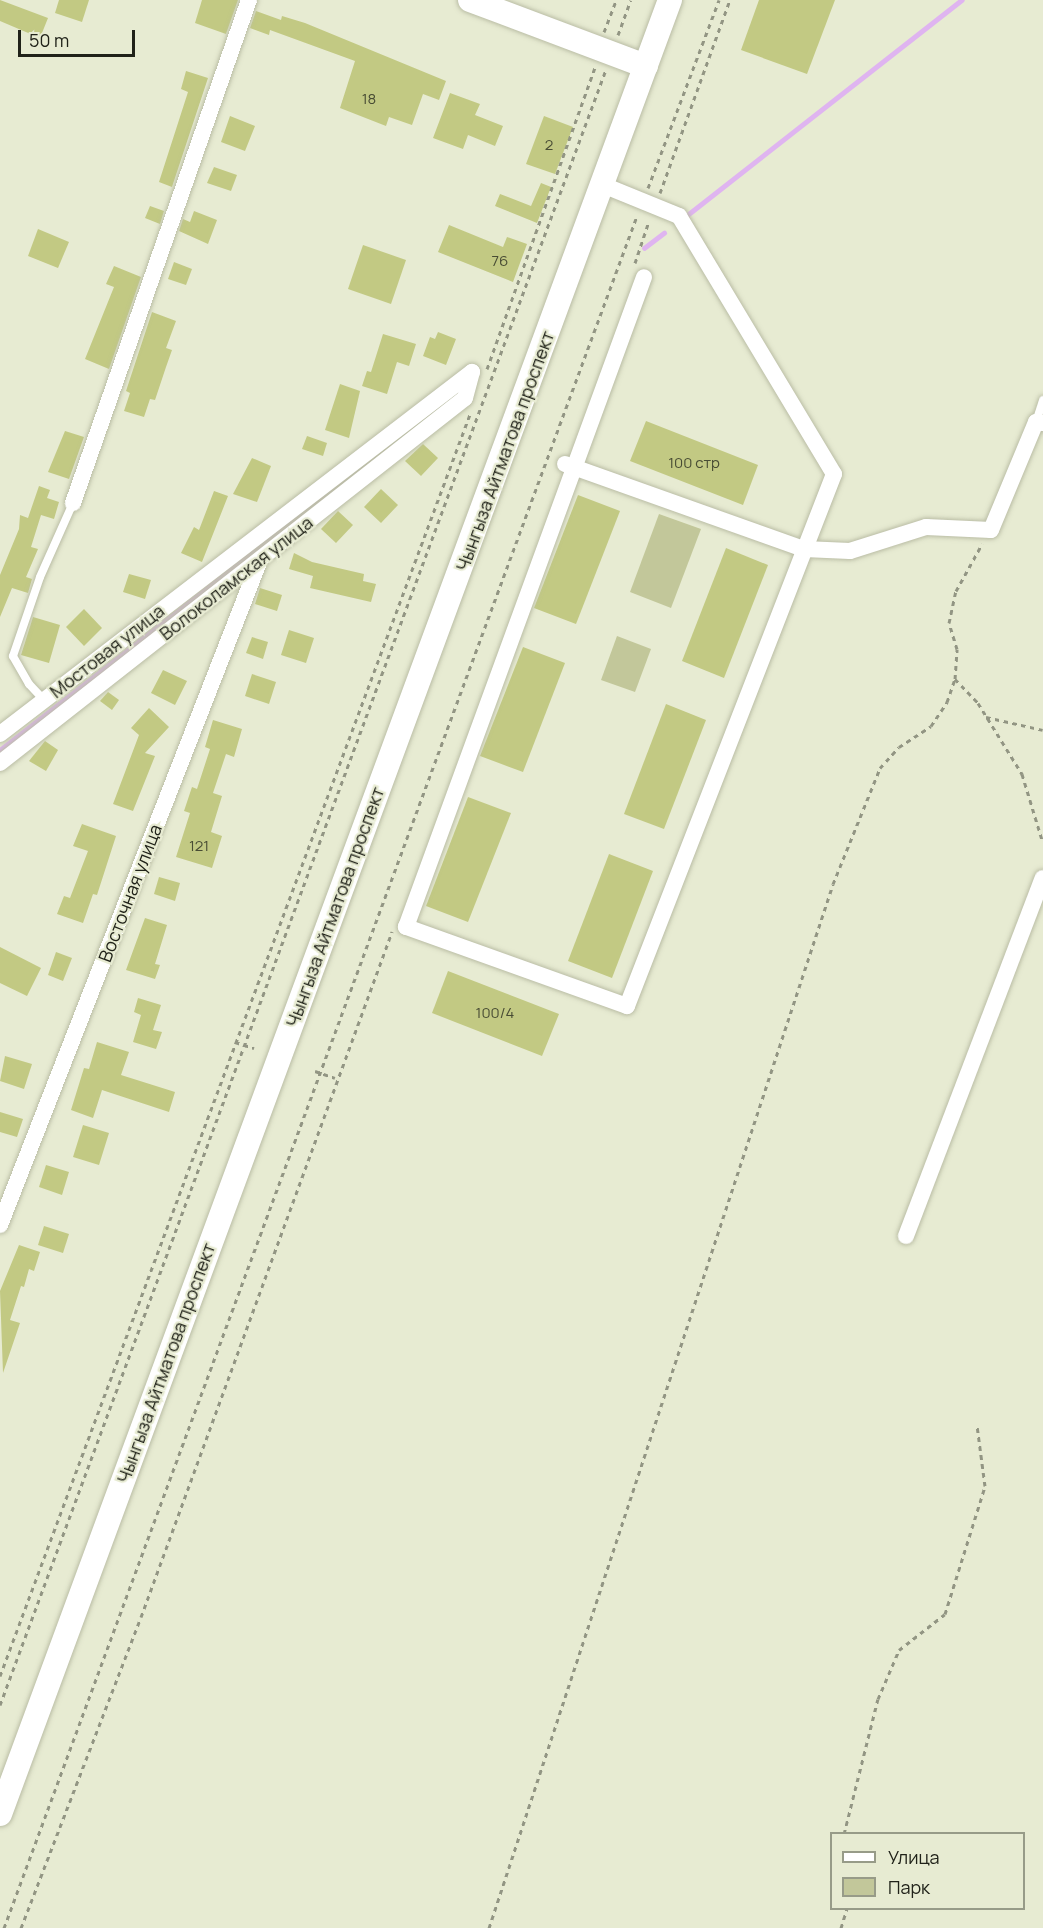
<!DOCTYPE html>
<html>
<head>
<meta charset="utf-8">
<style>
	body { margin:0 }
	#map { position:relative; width:1043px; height:1928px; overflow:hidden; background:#e7ebd2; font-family:Manrope,sans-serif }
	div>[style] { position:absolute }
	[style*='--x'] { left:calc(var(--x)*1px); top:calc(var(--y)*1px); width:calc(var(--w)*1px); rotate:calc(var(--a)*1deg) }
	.green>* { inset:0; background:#c2c79a }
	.stream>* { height:4.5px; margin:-2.25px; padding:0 2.25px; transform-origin:2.25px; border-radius:2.25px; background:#dfb4f0 }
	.building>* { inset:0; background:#c2c983 }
	.path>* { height:3px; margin-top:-1.5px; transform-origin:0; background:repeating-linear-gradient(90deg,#929583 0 4.5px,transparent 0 9px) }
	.roads { filter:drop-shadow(0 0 2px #babda5) drop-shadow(0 0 2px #babda5) }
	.lane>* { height:8px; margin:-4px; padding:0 4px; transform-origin:4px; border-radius:4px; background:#fff }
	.street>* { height:16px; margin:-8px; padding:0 8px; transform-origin:8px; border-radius:8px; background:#fff }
	.secondary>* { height:24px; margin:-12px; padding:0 12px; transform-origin:12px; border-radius:12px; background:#fff }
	span { translate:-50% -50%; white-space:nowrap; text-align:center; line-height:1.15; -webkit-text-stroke:4.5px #e7ebd2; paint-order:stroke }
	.number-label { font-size:15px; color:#484c34 }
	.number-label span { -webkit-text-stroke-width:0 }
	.street-label { font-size:18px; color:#202219 }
	.legend { position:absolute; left:830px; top:1832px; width:195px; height:78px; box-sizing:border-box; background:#e7ebd2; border:2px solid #979b88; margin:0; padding:8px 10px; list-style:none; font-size:18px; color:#202219 }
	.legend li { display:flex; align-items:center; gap:12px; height:30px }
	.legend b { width:30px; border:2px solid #979b88 }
	.scale { position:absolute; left:18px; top:30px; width:117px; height:27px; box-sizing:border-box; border:3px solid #202219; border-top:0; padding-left:8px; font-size:18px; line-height:21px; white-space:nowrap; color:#202219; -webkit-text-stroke:4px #e7ebd2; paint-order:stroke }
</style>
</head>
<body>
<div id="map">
	<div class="green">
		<div style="clip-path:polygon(659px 514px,701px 529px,671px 608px,630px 592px)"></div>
		<div style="clip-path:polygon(617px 636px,651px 649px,635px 692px,601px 680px)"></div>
	</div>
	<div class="stream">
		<div style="--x:686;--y:216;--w:350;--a:-38.1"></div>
		<div style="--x:644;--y:248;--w:25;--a:-37"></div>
		<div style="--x:0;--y:750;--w:492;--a:-38"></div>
	</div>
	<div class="building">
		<div style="clip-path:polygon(0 0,48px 18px,40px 38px,0 21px)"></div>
		<div style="clip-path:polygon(59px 0,89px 0,82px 22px,55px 13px)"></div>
		<div style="clip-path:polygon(202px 0,238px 0,226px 34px,195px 23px)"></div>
		<div style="clip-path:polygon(759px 0,835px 0,807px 74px,741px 50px)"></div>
		<div style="clip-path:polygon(256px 11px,281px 20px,282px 16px,305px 23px,446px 81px,439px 100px,423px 94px,412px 125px,389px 117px,386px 126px,340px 108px,355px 61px,270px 30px,269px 35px,250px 28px)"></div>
		<div style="clip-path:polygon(186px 71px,208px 78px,172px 187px,159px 182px,188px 92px,181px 89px)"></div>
		<div style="clip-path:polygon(450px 93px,480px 104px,475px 115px,503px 126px,495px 146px,468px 135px,463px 149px,433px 138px)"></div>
		<div style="clip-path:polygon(230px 116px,255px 126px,245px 151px,221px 142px)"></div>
		<div style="clip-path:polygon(544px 116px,573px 127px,555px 174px,526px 164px)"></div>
		<div style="clip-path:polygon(214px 167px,237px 175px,231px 191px,207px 183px)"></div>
		<div style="clip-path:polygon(541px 183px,551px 187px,537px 223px,495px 206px,500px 194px,531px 206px)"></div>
		<div style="clip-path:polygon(150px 206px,164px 211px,160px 224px,145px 218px)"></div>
		<div style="clip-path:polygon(194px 211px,217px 220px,208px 244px,179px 231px,183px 219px,190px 222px)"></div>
		<div style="clip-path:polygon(449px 225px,503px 247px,507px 237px,527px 244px,513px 282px,438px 252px)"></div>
		<div style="clip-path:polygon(38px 229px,69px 242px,58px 268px,28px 256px)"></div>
		<div style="clip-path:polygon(363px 245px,406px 260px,391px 304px,348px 289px)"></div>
		<div style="clip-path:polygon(174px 262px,192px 269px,186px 285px,168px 279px)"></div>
		<div style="clip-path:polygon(114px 266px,141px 277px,109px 369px,85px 359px,114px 287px,106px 284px)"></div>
		<div style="clip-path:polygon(152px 312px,176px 321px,166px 348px,172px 350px,166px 367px,155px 400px,150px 399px,144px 417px,124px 411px,130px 393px,126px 391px)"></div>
		<div style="clip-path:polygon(438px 332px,456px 339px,446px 365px,423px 356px,430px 337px,435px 339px)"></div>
		<div style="clip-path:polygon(383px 334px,416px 344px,409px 366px,397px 362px,387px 394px,362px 386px,367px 371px,371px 372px)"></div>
		<div style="clip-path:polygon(340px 384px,360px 391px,349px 438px,325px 430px)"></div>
		<div style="clip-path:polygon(646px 421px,758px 465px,743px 505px,630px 461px)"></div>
		<div style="clip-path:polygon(65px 431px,84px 437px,69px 479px,48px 472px)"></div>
		<div style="clip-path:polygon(307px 436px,327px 443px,323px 456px,302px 449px)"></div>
		<div style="clip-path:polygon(423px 444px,438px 458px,421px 476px,405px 461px)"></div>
		<div style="clip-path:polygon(252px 458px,271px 466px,257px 502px,233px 494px)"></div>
		<div style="clip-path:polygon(39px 486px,50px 490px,47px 498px,59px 502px,54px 519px,41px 515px,31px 547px,38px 549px,26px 577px,32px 579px,28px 593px,12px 588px,0 617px,0 575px,19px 529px,20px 515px,28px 518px)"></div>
		<div style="clip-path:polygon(381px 489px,398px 505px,381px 523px,364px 507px)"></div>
		<div style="clip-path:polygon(214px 491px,228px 496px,202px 562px,181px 553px,194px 527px,199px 530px)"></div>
		<div style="clip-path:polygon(578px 495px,620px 511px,576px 624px,534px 608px)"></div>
		<div style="clip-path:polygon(338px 511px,353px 525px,336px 543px,321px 529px)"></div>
		<div style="clip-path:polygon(726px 548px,768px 565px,724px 678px,682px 661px)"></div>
		<div style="clip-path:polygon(294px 553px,312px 562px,364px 574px,363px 581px,376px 584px,371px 602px,310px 588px,313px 576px,289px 569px)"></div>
		<div style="clip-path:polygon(129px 574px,151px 580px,145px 599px,123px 592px)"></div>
		<div style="clip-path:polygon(260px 588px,282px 595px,277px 611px,255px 604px)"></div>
		<div style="clip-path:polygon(84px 609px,102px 628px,84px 646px,66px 627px)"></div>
		<div style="clip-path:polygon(33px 617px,60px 625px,49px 663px,21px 655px)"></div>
		<div style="clip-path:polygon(289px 630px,314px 638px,306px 663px,281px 655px)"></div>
		<div style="clip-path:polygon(252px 637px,268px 642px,263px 659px,246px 653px)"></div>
		<div style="clip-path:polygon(523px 647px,565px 663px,523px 772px,480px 756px)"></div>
		<div style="clip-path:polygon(163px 670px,187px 681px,175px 705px,151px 693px)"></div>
		<div style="clip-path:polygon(252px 674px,276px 682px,269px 704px,245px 696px)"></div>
		<div style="clip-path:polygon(108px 692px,119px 700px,112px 710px,100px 701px)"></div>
		<div style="clip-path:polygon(666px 704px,706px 720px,664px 829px,624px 814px)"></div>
		<div style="clip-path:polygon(149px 708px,169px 727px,145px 753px,155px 756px,133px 811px,113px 804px,139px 735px,131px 728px)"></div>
		<div style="clip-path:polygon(213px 720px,242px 729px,234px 757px,226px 754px,213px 793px,222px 796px,211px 832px,222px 836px,212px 868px,176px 857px,190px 813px,184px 811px,192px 787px,197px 789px,210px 749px,205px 747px)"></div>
		<div style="clip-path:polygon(45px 741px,58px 750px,46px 771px,29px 761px)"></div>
		<div style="clip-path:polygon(468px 797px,511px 813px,468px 922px,426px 906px)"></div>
		<div style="clip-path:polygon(82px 824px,116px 836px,97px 895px,93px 894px,83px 923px,57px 914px,64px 896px,70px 898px,88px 851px,73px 846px)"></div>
		<div style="clip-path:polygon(609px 854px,653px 871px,612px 978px,568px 961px)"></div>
		<div style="clip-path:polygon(159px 877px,180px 883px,175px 901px,154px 894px)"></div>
		<div style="clip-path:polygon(145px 918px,167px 925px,155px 964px,160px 965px,155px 979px,126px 970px)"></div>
		<div style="clip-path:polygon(0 947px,41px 968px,27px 996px,0 983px)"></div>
		<div style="clip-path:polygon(56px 952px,72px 958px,63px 981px,48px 975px)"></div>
		<div style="clip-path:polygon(448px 971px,559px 1014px,542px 1056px,432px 1013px)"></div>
		<div style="clip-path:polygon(138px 998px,161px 1005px,153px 1030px,162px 1032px,156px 1049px,133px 1042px,141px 1015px,134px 1012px)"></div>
		<div style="clip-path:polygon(97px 1042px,129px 1052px,121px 1075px,175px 1092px,169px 1112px,102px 1090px,93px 1118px,71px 1110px,84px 1068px,89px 1069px)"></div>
		<div style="clip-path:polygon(5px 1056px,32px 1064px,24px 1089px,0 1081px)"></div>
		<div style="clip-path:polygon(0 1112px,23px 1119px,17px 1137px,0 1132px)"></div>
		<div style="clip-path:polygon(83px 1125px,109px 1133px,99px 1165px,73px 1157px)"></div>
		<div style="clip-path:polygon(46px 1165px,69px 1172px,62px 1195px,39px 1187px)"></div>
		<div style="clip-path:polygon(44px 1226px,69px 1234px,63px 1253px,38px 1245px)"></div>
		<div style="clip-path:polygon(19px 1245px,40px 1252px,34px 1271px,29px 1269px,24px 1287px,21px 1286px,10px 1320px,20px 1323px,3px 1373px,0 1291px)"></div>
	</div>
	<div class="path">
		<div style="--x:604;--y:32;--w:34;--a:-69"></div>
		<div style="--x:618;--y:35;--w:37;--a:-70"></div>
		<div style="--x:648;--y:188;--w:201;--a:-69.3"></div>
		<div style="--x:660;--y:193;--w:205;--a:-70.1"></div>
		<div style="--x:635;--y:263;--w:44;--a:-71.6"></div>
		<div style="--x:487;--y:369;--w:321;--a:-70.3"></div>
		<div style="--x:955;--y:679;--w:33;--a:46"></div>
		<div style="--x:978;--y:703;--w:84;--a:58.2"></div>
		<div style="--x:1022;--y:774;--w:72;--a:73.1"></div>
		<div style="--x:986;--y:717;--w:58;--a:12.8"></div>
		<div style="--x:235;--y:1042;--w:20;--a:18"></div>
		<div style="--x:315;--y:1071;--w:21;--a:19"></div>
		<div style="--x:0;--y:1676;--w:1347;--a:-69.57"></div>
		<div style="--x:0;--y:1705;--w:1745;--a:-69.67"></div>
		<div style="--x:844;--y:1834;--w:139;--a:-75.9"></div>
		<div style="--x:878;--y:1699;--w:53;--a:-66.8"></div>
		<div style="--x:899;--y:1650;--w:58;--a:-38"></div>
		<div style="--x:945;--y:1614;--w:134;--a:-72.6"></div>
		<div style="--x:985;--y:1486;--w:62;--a:-97.5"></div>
		<div style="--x:4;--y:1928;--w:1825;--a:-69.71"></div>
		<div style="--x:21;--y:1928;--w:333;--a:-68.9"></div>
		<div style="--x:141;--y:1617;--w:730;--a:-69.88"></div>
		<div style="--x:489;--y:1928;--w:1099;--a:-71.76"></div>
		<div style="--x:833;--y:884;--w:125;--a:-67.9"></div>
		<div style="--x:880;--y:768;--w:28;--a:-48"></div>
		<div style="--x:899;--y:747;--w:38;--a:-33"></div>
		<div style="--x:931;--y:726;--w:29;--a:-56"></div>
		<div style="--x:947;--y:702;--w:24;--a:-71"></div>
		<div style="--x:955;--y:679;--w:30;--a:-86"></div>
		<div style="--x:957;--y:649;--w:27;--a:-107"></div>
		<div style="--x:949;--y:623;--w:33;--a:-78"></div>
		<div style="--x:956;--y:591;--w:54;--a:-61"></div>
		<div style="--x:841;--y:1928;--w:21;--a:-73"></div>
	</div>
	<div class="roads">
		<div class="lane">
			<div style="--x:1036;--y:422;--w:23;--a:-72"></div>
			<div style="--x:44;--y:700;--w:22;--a:-133"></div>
			<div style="--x:29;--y:684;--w:32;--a:-120"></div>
			<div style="--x:13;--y:656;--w:83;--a:-71.1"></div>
			<div style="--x:40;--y:577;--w:81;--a:-66"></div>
		</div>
		<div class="street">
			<div style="--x:603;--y:185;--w:82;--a:22.2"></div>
			<div style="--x:679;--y:216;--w:301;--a:59"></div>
			<div style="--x:834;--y:474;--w:571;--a:111.26"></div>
			<div style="--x:627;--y:1006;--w:235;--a:-160.3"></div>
			<div style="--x:406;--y:927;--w:692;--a:-69.89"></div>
			<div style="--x:565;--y:464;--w:254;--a:19.6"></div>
			<div style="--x:804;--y:549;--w:46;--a:2.5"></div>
			<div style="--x:850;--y:551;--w:80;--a:-17.5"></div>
			<div style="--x:926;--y:527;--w:65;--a:2.6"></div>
			<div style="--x:991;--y:530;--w:117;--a:-67.4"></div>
			<div style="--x:1036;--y:422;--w:7;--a:8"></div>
			<div style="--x:73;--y:503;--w:533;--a:-70.72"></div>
			<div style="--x:0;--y:734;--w:595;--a:-37.49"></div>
			<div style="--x:0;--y:763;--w:591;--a:-38.13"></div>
			<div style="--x:465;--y:398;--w:27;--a:-75"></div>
			<div style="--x:0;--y:1225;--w:714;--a:-68.65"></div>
			<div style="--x:906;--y:1236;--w:383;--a:-69.1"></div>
		</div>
		<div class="secondary">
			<div style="--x:470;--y:0;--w:188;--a:20.6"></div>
			<div style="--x:0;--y:1814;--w:1934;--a:-69.73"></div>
		</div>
	</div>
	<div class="number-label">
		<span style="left:369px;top:99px">18</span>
		<span style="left:549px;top:145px">2</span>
		<span style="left:500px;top:261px">76</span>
		<span style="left:694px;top:463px">100 стр</span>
		<span style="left:199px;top:846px">121</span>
		<span style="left:495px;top:1013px">100/4</span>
	</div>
	<div class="street-label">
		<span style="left:505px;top:451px;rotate:-70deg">Чынгыза Айтматова проспект</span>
		<span style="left:236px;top:578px;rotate:-38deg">Волоколамская улица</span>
		<span style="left:107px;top:651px;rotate:-38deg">Мостовая улица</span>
		<span style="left:130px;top:893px;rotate:-69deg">Восточная улица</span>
		<span style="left:335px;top:907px;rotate:-70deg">Чынгыза Айтматова проспект</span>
		<span style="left:166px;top:1363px;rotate:-70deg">Чынгыза Айтматова проспект</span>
	</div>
	<ul class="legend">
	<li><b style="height:8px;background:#fff"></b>Улица</li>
	<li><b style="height:16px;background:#c2c79a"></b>Парк</li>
	</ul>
	<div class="scale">50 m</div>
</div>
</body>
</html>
